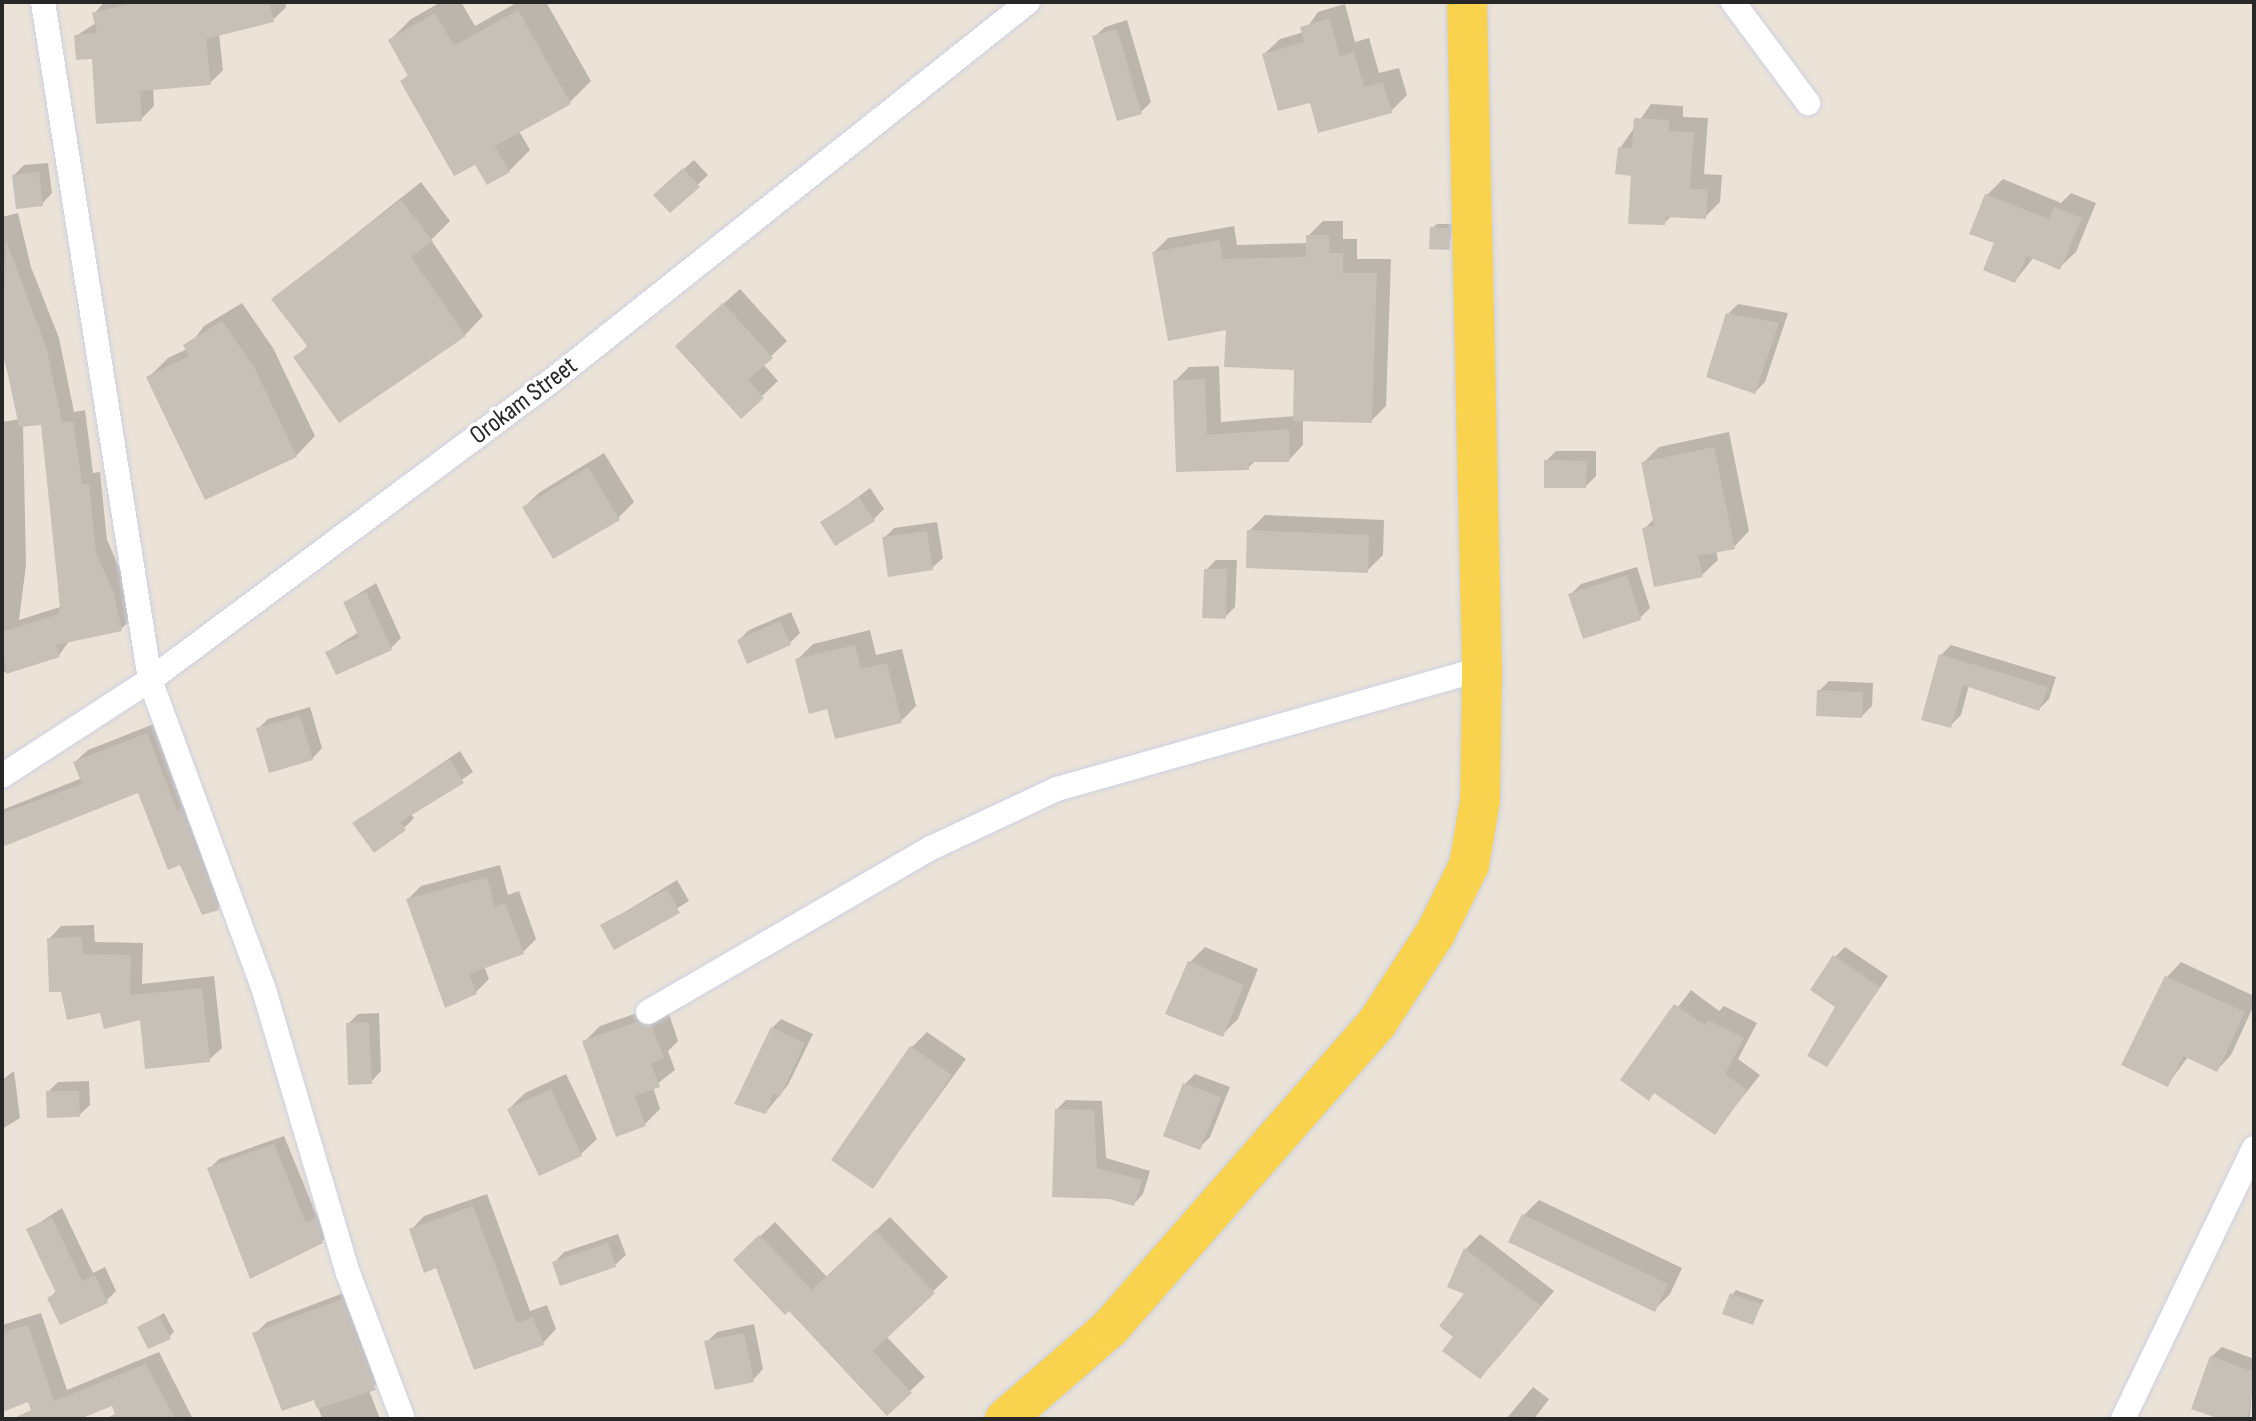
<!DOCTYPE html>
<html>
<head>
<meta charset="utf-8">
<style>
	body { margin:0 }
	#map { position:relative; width:2256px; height:1421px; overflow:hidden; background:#ebe3d7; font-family:"Sofia Sans Condensed",sans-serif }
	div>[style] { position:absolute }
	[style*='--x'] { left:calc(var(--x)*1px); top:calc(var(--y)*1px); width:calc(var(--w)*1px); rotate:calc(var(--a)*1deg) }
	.shadow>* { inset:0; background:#0003 }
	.building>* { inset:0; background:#c6c0b7 }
	.roads { filter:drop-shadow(0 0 2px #ccd0e2) drop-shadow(0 0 2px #ccd0e2) }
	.street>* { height:24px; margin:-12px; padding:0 12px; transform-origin:12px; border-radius:12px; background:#fff }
	.primary>* { height:40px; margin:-20px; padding:0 20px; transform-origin:20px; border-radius:20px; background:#fad34e }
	span { translate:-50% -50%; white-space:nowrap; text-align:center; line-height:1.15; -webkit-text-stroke:7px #fff; paint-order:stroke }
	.street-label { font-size:26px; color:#272727 }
	.frame { position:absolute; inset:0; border:4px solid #272727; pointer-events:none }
</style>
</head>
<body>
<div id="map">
	<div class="shadow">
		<div style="clip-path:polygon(104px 2px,285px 2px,286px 7px,273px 20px,219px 34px,223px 70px,210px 83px,153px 88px,154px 106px,141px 119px,76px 36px,97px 22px,95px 13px)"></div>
		<div style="clip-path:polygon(441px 2px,461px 2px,475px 26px,518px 2px,546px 2px,591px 81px,570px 102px,519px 131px,530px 150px,509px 171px,402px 81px,409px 74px,390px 40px,411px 19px)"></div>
		<div style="clip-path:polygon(1345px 4px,1355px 42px,1369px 38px,1379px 73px,1399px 68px,1407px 95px,1391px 111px,1312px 100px,1264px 54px,1280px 39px,1304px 32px,1318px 12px)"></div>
		<div style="clip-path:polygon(1127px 20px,1151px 102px,1141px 112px,1094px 37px,1105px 27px)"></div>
		<div style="clip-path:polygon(1651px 104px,1683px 106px,1683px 117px,1708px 118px,1704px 174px,1722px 175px,1720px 202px,1705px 217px,1673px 215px,1664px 223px,1620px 148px)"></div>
		<div style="clip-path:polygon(694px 160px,708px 175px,670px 211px,666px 185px)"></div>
		<div style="clip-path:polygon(48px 163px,52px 193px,42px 204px,14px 175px,24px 165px)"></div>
		<div style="clip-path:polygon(2003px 179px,2061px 203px,2071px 193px,2096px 203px,2076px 252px,2060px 267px,2034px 257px,2015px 281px,1996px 242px,1972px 233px,1987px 195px)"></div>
		<div style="clip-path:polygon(421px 182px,450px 221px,431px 240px,483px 316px,465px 335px,296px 358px,308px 345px,274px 299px)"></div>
		<div style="clip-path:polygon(evenodd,18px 213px,31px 267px,59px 338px,74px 412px,85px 410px,93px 473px,100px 472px,107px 540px,125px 581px,133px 617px,121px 629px,70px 640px,59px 655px,2px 673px,2px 422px,20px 419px,2px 351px,2px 217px,18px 213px,43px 423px,60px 607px,19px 620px,26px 565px,23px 424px,43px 423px)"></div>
		<div style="clip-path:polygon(1323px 221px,1343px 221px,1343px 239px,1357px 239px,1357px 259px,1391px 259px,1386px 406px,1371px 421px,1303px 420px,1303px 445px,1289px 460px,1256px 460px,1248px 468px,1178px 470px,1175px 381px,1189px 367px,1219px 366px,1221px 422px,1295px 416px,1296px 368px,1228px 328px,1154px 252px,1168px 238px,1234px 226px,1237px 245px,1308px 243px,1308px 236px)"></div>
		<div style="clip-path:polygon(1437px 224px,1453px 224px,1449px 248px,1432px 228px)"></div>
		<div style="clip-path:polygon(740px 289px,787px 341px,763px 364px,778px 381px,741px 416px,694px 330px)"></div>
		<div style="clip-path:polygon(242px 303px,273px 348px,315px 436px,296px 456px,149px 377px,168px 358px,187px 349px,204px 326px)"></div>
		<div style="clip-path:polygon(1738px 304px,1788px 313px,1765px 382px,1755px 392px,1728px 314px)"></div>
		<div style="clip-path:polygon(1729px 432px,1749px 531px,1734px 547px,1716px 550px,1718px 560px,1702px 575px,1644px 529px,1654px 519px,1643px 463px,1659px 447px)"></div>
		<div style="clip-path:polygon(1556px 451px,1596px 451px,1596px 476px,1586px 486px,1546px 461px)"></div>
		<div style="clip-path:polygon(604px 453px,634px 502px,618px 518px,524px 507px,540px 492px)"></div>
		<div style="clip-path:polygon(870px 488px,884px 509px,874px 519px,822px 523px)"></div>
		<div style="clip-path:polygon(1265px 515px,1384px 520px,1383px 555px,1367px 571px,1249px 531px)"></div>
		<div style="clip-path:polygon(937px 522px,943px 558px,932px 568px,884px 538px,894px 528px)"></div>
		<div style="clip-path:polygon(1216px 560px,1237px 560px,1235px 607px,1225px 617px,1206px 570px)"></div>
		<div style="clip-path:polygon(1637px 567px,1650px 608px,1640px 618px,1571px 594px,1581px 584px)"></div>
		<div style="clip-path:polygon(376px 583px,401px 638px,391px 648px,327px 652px,359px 632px,345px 602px)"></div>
		<div style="clip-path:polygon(791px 612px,800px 633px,790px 643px,739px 640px,749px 630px)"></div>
		<div style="clip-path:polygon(870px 630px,876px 655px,902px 649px,916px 706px,901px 721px,829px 707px,797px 660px,813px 644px)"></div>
		<div style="clip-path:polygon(1951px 645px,2056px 677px,2049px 699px,2039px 709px,1969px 685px,1961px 715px,1951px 725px,1941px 655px)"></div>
		<div style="clip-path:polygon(1829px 681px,1873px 683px,1872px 706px,1862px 716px,1819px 691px)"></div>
		<div style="clip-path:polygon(310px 707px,322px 748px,312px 759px,258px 729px,268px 719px)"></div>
		<div style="clip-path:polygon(159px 722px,230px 896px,218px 908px,181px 863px,139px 790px,2px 845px,2px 810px,82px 778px,75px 762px,88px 750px)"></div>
		<div style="clip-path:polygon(460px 751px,473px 772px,411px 814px,414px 818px,404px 828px,354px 823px)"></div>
		<div style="clip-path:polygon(500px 865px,508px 895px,519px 891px,536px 939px,523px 952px,484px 966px,489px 979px,476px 992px,446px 1005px,408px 899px,421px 886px)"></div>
		<div style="clip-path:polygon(677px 880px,689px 901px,614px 947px,602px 926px)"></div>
		<div style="clip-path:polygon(94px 925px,95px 942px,143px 943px,142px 984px,214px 976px,222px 1048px,209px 1060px,142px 1017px,101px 1011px,49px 939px,61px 926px)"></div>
		<div style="clip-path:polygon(1205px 947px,1258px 969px,1238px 1019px,1222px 1035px,1189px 963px)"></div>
		<div style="clip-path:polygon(1845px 947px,1888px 976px,1827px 1065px,1838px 1006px,1835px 957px)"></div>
		<div style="clip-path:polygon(2181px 962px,2254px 996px,2254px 1005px,2231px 1055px,2217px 1070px,2188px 1057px,2167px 1085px,2167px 977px)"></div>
		<div style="clip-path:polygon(1691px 990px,1719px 1011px,1724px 1006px,1757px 1023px,1738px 1059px,1760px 1075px,1715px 1132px,1655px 1091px,1622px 1080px)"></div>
		<div style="clip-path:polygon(654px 1007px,668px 1011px,678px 1041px,668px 1051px,675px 1070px,653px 1087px,660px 1109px,645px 1124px,584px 1042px,600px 1026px)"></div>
		<div style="clip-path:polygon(379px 1013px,381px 1071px,371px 1082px,348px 1024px,358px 1014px)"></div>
		<div style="clip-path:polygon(781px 1019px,813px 1034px,788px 1085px,766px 1112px,772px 1028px)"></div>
		<div style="clip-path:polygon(927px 1032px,966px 1059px,873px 1186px,911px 1048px)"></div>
		<div style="clip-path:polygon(14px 1071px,20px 1118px,2px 1129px,2px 1080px)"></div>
		<div style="clip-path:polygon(566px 1074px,597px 1139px,581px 1154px,509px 1109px,525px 1093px)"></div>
		<div style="clip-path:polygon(1195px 1074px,1230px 1087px,1210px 1137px,1200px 1147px,1185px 1084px)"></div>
		<div style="clip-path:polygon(89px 1081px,90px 1105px,79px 1115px,48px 1092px,58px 1082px)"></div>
		<div style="clip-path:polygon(1066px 1100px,1102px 1101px,1106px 1158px,1150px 1171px,1143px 1194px,1134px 1204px,1110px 1197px,1057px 1109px)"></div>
		<div style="clip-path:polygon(284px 1136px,316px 1214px,326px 1209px,332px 1231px,322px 1241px,209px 1169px,219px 1159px)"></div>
		<div style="clip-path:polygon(487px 1194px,530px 1311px,547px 1305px,556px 1329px,543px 1343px,437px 1266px,411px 1230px,424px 1216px)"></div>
		<div style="clip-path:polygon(1539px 1200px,1682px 1268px,1670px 1294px,1654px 1310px,1524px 1215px)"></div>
		<div style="clip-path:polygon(62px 1208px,93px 1273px,105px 1267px,116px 1291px,106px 1301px,50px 1298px,57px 1290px,28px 1230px)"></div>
		<div style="clip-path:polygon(890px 1217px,948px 1277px,886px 1336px,925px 1377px,887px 1413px,789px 1308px,750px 1246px,775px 1222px,827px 1277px)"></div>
		<div style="clip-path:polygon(618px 1234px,626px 1255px,615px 1265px,554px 1263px,564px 1252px)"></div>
		<div style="clip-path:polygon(1480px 1234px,1554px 1291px,1494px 1362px,1456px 1336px,1467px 1293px,1450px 1286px,1466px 1249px)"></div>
		<div style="clip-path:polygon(354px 1289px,387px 1376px,369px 1390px,380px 1419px,322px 1419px,315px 1397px,255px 1334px,267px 1322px)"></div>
		<div style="clip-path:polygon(1736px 1290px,1764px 1300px,1752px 1322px,1732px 1295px)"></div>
		<div style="clip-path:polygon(41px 1313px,67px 1390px,159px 1352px,193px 1419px,120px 1419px,113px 1403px,75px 1419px,37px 1419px,29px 1399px,2px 1410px,2px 1325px)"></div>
		<div style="clip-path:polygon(164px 1313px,174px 1332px,169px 1337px,140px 1327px)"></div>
		<div style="clip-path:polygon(754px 1324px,763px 1369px,753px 1380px,707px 1342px,717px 1332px)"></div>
		<div style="clip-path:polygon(2222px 1347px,2254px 1359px,2250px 1419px,2226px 1419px,2211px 1357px)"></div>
		<div style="clip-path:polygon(1533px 1387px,1549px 1399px,1534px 1419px,1506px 1419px)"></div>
	</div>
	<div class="building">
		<div style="clip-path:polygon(136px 2px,269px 2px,274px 22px,206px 39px,211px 85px,140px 91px,142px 121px,96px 124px,92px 59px,76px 60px,74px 35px,97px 33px,92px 13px)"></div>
		<div style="clip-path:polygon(518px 10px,571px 104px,495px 146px,510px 172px,487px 185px,475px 165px,454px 176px,400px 81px,408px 76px,388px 40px,435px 13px,454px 46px)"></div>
		<div style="clip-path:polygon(1329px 18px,1340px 56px,1354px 52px,1364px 87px,1383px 82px,1392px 113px,1318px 133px,1310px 103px,1278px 111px,1262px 54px,1304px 42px,1300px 27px)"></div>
		<div style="clip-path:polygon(1117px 29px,1142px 114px,1117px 121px,1092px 36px)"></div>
		<div style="clip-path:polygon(1634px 118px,1669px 120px,1669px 131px,1694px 132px,1690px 189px,1708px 189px,1706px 219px,1666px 217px,1665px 225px,1628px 224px,1631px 176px,1615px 174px,1618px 147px,1632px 149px)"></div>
		<div style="clip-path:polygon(683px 168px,700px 187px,670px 213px,653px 195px)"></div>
		<div style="clip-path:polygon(39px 172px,43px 206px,16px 209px,12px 175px)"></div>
		<div style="clip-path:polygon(1985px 194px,2049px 219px,2054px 207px,2082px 218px,2060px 270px,2027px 256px,2015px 283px,1983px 270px,1994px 243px,1969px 234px)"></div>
		<div style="clip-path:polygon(401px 200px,433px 241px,411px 257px,466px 336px,339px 423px,293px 357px,308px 347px,271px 299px)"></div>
		<div style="clip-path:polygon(1430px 227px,1449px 228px,1450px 250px,1429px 249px)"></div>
		<div style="clip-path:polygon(1306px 235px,1329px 235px,1329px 253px,1343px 253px,1343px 273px,1377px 273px,1372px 423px,1293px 421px,1294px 370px,1224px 367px,1226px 330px,1168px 341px,1152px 252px,1219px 240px,1223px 259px,1306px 257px)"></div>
		<div style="clip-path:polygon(6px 240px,47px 350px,62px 423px,73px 421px,82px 484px,89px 483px,96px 553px,114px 593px,122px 631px,56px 645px,60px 657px,6px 674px,2px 632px,59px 614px,60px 605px,41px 425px,19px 427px,2px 346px)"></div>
		<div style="clip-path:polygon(723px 303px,773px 358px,748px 380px,764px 398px,741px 419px,675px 346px)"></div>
		<div style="clip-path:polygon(1726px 313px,1779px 323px,1755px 394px,1706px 377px)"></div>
		<div style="clip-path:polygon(222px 321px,254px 367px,297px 457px,205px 500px,146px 377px,189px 356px,183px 345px)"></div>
		<div style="clip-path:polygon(1205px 379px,1207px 435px,1289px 429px,1289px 462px,1249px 462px,1249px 470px,1176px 472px,1173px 380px)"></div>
		<div style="clip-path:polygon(1714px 447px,1735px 549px,1698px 556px,1703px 577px,1654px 587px,1642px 528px,1654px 526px,1641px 462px)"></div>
		<div style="clip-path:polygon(1544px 460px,1587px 461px,1586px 488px,1544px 488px)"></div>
		<div style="clip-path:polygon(588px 467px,620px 520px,553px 559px,522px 507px)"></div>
		<div style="clip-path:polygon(859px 497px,875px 521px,835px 546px,820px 522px)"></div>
		<div style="clip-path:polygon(1247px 530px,1369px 535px,1368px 573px,1246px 568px)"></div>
		<div style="clip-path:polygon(927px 531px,933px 570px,888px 577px,882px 537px)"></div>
		<div style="clip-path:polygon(1204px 569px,1227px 569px,1226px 619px,1202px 618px)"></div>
		<div style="clip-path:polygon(1627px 575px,1641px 620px,1583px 639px,1568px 594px)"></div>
		<div style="clip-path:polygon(366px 592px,392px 650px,336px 675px,325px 652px,359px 637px,343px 602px)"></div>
		<div style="clip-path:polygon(780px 621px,791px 645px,747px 664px,737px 640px)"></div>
		<div style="clip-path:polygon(855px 645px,861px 669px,887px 663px,902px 723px,835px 739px,827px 709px,809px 714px,795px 659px)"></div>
		<div style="clip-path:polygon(1939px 654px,2048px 687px,2039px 711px,1963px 685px,1951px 728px,1921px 720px)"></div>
		<div style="clip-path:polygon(1817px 690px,1863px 692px,1862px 718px,1816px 716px)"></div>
		<div style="clip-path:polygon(300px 716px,313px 760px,269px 773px,256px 728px)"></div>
		<div style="clip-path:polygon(147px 733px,177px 810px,181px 808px,219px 910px,202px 915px,180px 865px,168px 870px,138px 793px,2px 847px,2px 813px,82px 784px,73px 762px)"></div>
		<div style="clip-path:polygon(450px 759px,464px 783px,400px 822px,406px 830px,374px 853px,352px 823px)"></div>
		<div style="clip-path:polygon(487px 877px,495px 907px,505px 903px,524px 954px,469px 974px,477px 994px,445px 1008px,406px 899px)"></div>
		<div style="clip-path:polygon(667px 889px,680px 913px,614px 950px,600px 925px)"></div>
		<div style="clip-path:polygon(82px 937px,83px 954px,131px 955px,130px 995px,202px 988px,210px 1062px,145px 1069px,140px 1020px,104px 1029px,100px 1013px,67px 1020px,61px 992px,49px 992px,47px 938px)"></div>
		<div style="clip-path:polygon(1833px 955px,1880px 987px,1827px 1067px,1807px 1056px,1835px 1007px,1810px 990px)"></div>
		<div style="clip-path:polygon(1188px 961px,1244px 985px,1223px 1037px,1165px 1014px)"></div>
		<div style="clip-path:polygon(2165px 976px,2245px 1012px,2217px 1072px,2183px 1056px,2168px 1087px,2121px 1065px)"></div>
		<div style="clip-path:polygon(1674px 1004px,1705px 1025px,1708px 1020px,1744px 1038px,1725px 1074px,1747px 1090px,1715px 1135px,1654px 1093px,1649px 1101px,1620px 1080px)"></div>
		<div style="clip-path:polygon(369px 1022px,372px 1084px,348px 1085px,346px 1023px)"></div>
		<div style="clip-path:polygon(637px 1022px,652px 1026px,664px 1058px,651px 1063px,660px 1087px,635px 1096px,646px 1126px,616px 1137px,582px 1041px)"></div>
		<div style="clip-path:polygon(771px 1027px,805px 1043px,780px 1097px,773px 1093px,766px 1114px,734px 1104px)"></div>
		<div style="clip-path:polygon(910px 1046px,952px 1075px,873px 1189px,831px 1160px)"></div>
		<div style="clip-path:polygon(1183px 1083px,1221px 1097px,1200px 1150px,1163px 1136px)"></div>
		<div style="clip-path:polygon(551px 1089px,582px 1156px,539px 1176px,507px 1109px)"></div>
		<div style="clip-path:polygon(46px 1091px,79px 1091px,80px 1117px,47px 1118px)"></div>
		<div style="clip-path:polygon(1055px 1109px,1094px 1110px,1097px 1168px,1142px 1180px,1134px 1206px,1109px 1199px,1052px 1197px)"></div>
		<div style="clip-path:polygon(274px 1144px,306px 1223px,316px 1218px,323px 1243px,250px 1279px,207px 1168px)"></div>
		<div style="clip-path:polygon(473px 1206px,517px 1323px,533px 1317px,544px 1345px,474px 1370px,436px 1268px,424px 1273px,409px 1229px)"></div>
		<div style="clip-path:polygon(1522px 1214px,1668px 1284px,1655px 1312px,1508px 1242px)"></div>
		<div style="clip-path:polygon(52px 1217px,82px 1281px,95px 1275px,108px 1303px,60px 1325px,47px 1298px,56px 1293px,26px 1229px)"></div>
		<div style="clip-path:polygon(875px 1230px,935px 1293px,873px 1351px,912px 1393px,887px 1416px,789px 1311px,785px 1315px,733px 1260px,759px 1235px,812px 1290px)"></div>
		<div style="clip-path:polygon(608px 1243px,616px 1267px,560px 1286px,552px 1262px)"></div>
		<div style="clip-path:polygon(1464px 1248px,1541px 1306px,1480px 1379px,1442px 1351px,1453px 1337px,1439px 1326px,1464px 1294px,1447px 1287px)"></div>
		<div style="clip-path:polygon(1730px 1293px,1761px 1304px,1753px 1325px,1722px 1314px)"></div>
		<div style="clip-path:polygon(342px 1299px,376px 1390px,317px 1409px,314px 1400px,282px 1411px,252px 1333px)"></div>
		<div style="clip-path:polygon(159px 1316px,171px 1339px,148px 1349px,137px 1327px)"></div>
		<div style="clip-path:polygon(28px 1325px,54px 1401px,146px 1364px,175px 1419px,105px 1419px,115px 1414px,112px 1406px,80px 1419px,12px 1419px,31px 1410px,28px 1402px,2px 1412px,2px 1332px)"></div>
		<div style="clip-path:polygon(744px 1333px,754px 1382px,715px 1390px,704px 1341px)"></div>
		<div style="clip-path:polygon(2210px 1356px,2254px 1372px,2248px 1419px,2220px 1419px,2191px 1409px)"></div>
	</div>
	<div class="roads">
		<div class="street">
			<div style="--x:43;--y:2;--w:686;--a:81.03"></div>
			<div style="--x:150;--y:680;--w:330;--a:69.8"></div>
			<div style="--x:264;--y:990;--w:295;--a:73.5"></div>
			<div style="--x:348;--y:1273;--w:156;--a:69.4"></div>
			<div style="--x:1733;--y:2;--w:126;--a:53.4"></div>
			<div style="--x:2;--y:776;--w:176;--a:-33"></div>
			<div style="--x:150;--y:680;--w:505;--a:-36.71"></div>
			<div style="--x:555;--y:378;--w:604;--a:-38.48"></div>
			<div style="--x:648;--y:1012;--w:327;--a:-30.1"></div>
			<div style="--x:931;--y:848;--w:139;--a:-25.1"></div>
			<div style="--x:1057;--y:789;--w:442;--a:-15.8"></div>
			<div style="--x:2123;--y:1419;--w:301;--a:-64.2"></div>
		</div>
		<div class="primary">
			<div style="--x:1005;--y:1419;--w:139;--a:-40.9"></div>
			<div style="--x:1110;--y:1328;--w:405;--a:-48.8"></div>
			<div style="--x:1377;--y:1023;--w:108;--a:-57"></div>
			<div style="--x:1436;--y:932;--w:75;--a:-63.8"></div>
			<div style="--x:1469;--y:865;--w:65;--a:-80.2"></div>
			<div style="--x:1480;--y:801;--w:132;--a:-89.1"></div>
			<div style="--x:1482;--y:669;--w:667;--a:-91.29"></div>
		</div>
	</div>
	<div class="street-label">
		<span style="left:524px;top:401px;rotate:-37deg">Orokam Street</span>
	</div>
	<div class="frame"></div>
</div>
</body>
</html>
